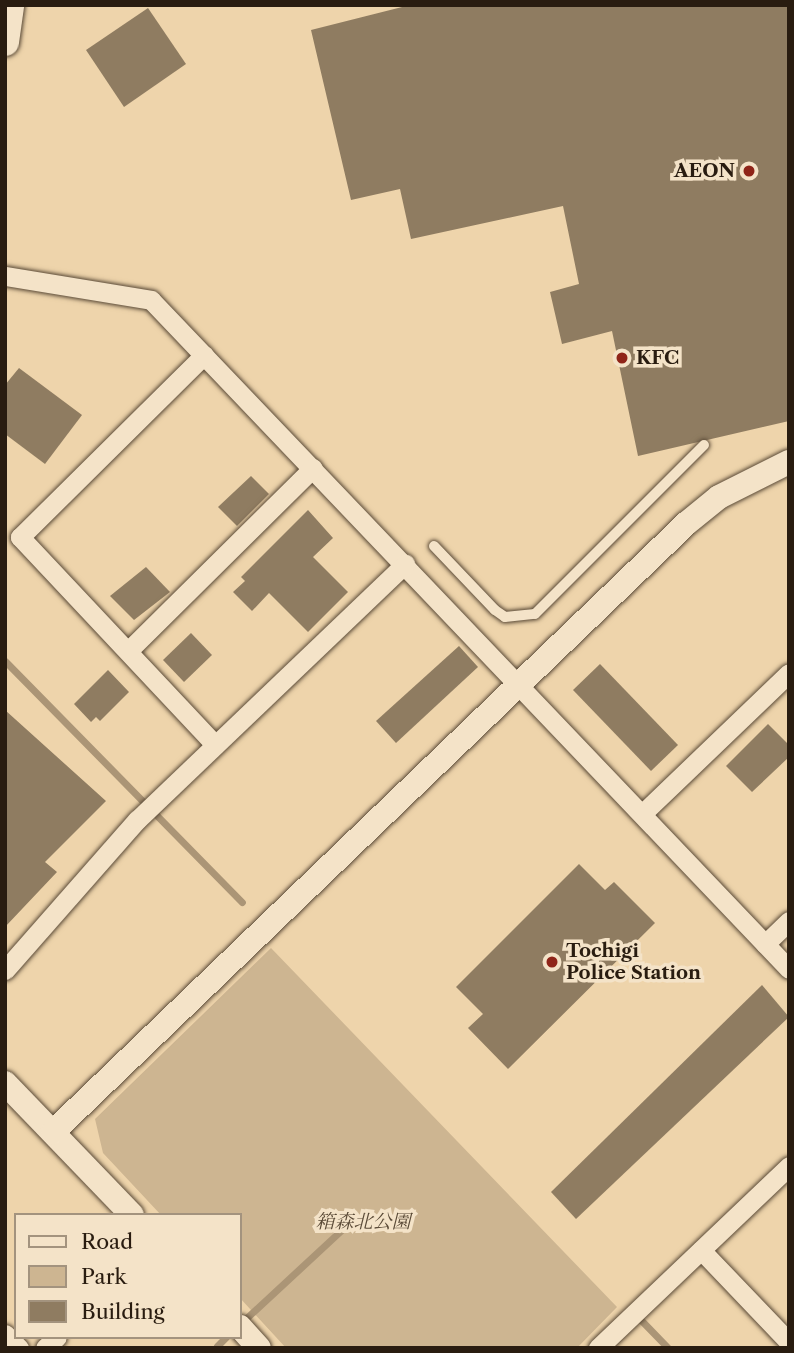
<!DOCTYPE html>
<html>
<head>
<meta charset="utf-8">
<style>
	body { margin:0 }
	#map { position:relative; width:794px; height:1353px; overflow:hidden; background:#eed4ab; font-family:"Libre Caslon Text","Noto Serif JP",serif }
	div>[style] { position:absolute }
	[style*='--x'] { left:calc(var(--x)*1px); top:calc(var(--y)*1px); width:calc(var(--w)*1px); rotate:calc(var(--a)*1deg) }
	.green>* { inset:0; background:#cdb591 }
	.stream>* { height:7px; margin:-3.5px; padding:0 3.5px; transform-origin:3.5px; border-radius:3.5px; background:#ab9576 }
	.building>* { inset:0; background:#8f7c61 }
	.roads { filter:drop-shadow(0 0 2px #5a4a37) drop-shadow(0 0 2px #5a4a37) }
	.service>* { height:10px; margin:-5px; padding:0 5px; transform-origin:5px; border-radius:5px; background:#f4e3c8 }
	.minor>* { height:19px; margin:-9.5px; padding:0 9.5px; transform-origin:9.5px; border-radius:9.5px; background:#f4e3c8 }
	.tertiary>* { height:24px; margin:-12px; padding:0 12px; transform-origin:12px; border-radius:12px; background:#f4e3c8 }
	.secondary>* { height:28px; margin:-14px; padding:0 14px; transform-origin:14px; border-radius:14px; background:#f4e3c8 }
	.dots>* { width:19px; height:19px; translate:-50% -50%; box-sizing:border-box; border:4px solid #f4e3c8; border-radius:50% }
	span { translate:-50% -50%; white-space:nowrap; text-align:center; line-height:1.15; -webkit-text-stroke:7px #f4e3c8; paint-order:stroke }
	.poi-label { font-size:19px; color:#291c10; font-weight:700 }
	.right { translate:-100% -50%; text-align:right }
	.left { translate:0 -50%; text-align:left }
	.park-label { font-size:19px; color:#5a4a37; font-style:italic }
	.frame { position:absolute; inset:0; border:7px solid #291c10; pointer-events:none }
	.legend { position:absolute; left:14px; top:1213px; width:228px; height:126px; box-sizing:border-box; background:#f4e3c8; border:2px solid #a3937e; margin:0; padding:9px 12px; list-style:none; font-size:21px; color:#291c10 }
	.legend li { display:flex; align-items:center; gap:14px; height:35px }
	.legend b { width:35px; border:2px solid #a3937e }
</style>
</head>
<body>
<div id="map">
	<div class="green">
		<div style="clip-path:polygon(271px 948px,617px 1307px,577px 1348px,286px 1348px,240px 1298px,240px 1215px,161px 1215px,103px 1153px,95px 1119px)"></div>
	</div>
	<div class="stream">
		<div style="--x:5;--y:661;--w:338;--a:45.5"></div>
		<div style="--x:638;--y:1317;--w:43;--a:45.9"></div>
		<div style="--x:241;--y:1323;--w:146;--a:-42.8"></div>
		<div style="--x:217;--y:1346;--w:13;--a:-45"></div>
	</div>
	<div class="building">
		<div style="clip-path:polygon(410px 5px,789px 5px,789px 421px,638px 456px,612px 331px,562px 344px,550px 292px,579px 284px,563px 206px,411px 239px,400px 189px,351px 200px,311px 30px)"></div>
		<div style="clip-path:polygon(148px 8px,186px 64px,124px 107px,86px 50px)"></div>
		<div style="clip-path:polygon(19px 368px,82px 415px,45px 464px,5px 434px,5px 385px)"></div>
		<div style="clip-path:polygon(251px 476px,269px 494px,237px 526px,218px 507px)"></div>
		<div style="clip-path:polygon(308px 510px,333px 538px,313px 557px,348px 592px,308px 632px,269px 593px,252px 611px,233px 592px,245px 581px,241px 577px)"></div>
		<div style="clip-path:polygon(146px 567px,170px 592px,134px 620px,110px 596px)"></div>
		<div style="clip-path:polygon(191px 633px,212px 655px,184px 682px,163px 660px)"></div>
		<div style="clip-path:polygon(459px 646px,478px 667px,396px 743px,376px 721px)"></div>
		<div style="clip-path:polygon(600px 664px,678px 745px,651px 771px,573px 690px)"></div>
		<div style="clip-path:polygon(108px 670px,129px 692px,100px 721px,96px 717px,91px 722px,74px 704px)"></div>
		<div style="clip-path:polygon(5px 710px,106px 801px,45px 862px,57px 872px,5px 927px)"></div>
		<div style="clip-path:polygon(768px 724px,789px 745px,789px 757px,752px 792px,726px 766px)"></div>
		<div style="clip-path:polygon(579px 864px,605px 890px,614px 882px,655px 923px,508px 1069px,468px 1028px,483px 1014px,456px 987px)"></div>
		<div style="clip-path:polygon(762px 985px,789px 1017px,576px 1219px,551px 1192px)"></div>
	</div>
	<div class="roads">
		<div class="service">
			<div style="--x:434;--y:546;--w:88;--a:46.4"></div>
			<div style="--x:495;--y:610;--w:12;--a:35"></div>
			<div style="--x:505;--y:617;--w:30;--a:-6"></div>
			<div style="--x:535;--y:614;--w:239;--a:-45"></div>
		</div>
		<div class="minor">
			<div style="--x:5;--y:276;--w:148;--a:9.3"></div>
			<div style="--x:151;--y:300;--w:924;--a:46.36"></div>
			<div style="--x:204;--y:355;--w:259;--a:135.3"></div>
			<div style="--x:20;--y:537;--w:285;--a:46.8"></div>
			<div style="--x:128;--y:651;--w:260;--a:-44.7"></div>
			<div style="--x:643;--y:813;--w:202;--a:-43.8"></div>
			<div style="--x:765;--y:944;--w:33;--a:-44"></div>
			<div style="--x:5;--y:970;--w:200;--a:-48.7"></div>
			<div style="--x:137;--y:820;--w:371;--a:-43.7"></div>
			<div style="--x:701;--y:1250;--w:127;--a:46.3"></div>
			<div style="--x:5;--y:1334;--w:20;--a:45"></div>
			<div style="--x:45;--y:1348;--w:16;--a:-43"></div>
			<div style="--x:598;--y:1348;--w:264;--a:-43.6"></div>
		</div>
		<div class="tertiary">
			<div style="--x:5;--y:1083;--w:183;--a:46.1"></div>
			<div style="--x:53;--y:1132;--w:879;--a:-43.85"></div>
			<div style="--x:687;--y:523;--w:41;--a:-39.1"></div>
			<div style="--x:719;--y:497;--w:78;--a:-26.6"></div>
			<div style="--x:240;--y:1327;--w:28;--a:48"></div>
		</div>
		<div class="secondary">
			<div style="--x:5;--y:42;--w:37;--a:-82"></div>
		</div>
	</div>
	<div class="dots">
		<div style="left:749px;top:171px;background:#8f2418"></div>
		<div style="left:622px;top:358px;background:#8f2418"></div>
		<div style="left:552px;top:962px;background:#8f2418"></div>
	</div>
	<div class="poi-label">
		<span class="right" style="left:735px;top:171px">AEON</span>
		<span class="left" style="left:636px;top:358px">KFC</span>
		<span class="left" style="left:566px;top:962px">Tochigi<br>Police Station</span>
	</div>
	<div class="park-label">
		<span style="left:363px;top:1222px">箱森北公園</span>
	</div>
	<div class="frame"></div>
	<ul class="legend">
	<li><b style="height:9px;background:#f4e3c8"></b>Road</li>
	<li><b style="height:19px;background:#cdb591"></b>Park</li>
	<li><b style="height:19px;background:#8f7c61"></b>Building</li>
	</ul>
</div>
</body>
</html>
